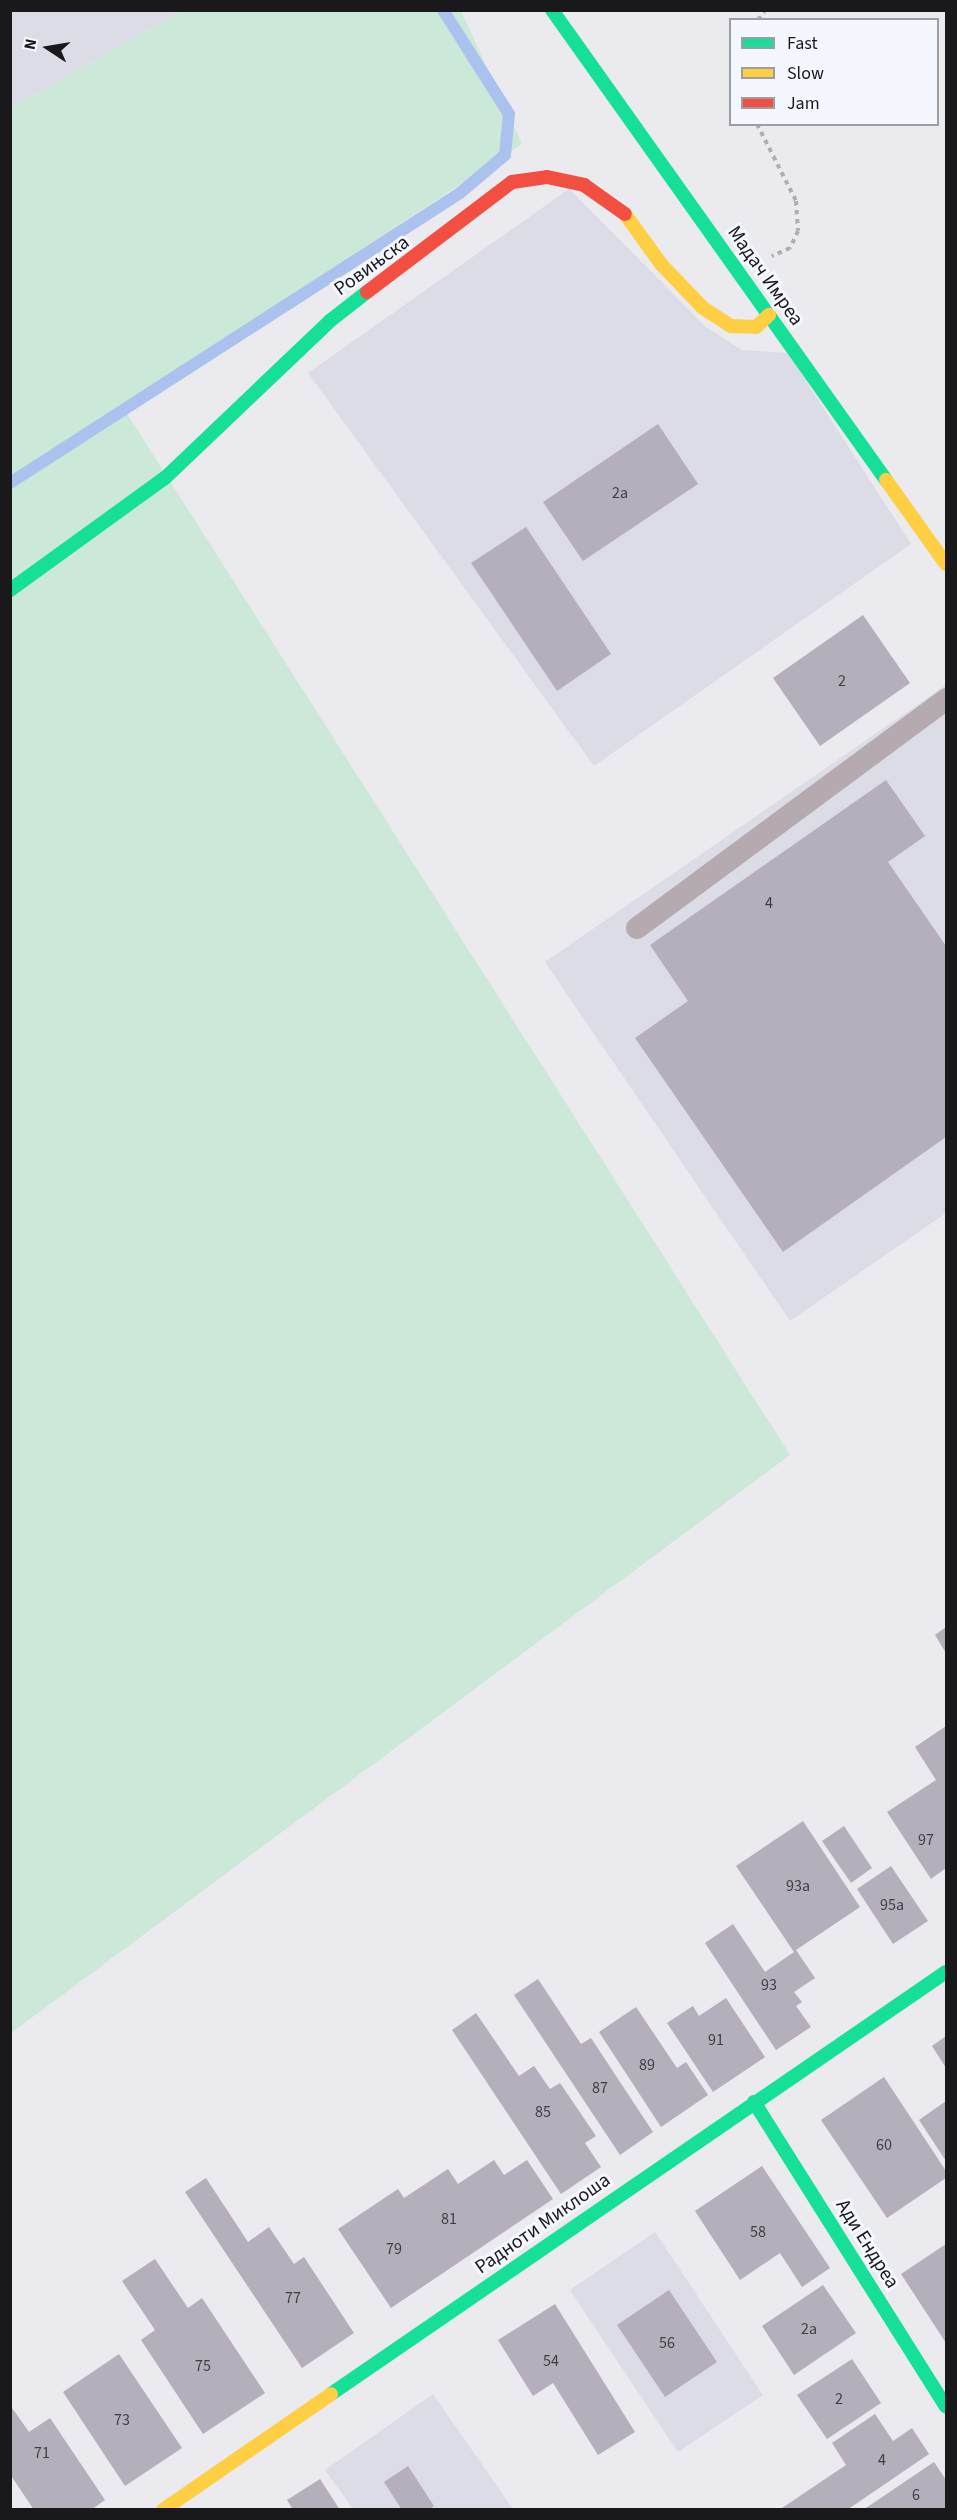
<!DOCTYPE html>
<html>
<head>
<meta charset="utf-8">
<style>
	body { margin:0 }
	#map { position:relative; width:957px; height:2520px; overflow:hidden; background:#eaeaef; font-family:"Source Sans 3",sans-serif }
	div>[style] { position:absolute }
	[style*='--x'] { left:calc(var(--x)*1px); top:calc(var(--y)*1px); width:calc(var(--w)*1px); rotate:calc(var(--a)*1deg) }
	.built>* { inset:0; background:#dbdce6 }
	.green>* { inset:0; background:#cce8d9 }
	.stream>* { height:12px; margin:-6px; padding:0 6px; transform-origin:6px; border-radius:6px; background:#abc1ee }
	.building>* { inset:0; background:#b5aebb }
	.path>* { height:4px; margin-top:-2px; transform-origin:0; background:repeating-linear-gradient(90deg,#b1acb0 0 4.5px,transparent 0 9px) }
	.lane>* { height:22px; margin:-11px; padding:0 11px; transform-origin:11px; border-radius:11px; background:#b4aaaf }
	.fast>* { height:14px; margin:-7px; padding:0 7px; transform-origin:7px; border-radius:7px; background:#16e098 }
	.slow>* { height:14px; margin:-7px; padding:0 7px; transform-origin:7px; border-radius:7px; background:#ffcf43 }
	.jam>* { height:14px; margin:-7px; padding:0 7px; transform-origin:7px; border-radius:7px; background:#f24e42 }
	span { translate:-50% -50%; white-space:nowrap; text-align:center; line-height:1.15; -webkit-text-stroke:6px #f5f7fe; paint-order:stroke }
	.number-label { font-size:16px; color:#403e44 }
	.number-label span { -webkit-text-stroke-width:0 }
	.street-label { font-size:20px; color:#19191c }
	.frame { position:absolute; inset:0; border:12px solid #19191c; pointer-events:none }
	.legend { position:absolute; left:729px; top:18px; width:210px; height:108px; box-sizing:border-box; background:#f5f7fe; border:2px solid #9d9ea4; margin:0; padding:8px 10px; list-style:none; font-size:18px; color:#19191c }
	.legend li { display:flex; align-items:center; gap:12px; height:30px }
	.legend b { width:30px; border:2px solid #9d9ea4 }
	.north { position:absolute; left:18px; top:18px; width:60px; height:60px; -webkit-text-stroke:4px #f5f7fe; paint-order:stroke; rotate:282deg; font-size:16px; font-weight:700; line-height:24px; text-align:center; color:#19191c }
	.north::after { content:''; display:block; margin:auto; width:21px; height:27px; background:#19191c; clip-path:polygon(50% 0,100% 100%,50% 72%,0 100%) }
</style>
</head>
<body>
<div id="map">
	<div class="built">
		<div style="clip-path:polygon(11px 11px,181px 11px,11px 108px)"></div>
		<div style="clip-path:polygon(569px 189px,706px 327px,742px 350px,788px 353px,911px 544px,594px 766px,308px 373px)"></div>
		<div style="clip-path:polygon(946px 685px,946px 1213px,790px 1321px,545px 962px)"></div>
		<div style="clip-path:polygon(655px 2232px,763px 2395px,678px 2452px,570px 2290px)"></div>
		<div style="clip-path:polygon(433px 2394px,513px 2509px,353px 2509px,325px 2470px)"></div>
	</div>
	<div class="green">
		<div style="clip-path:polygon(181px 11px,461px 11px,522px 144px,122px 406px,790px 1455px,11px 2033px,11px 108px)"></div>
	</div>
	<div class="stream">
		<div style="--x:10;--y:483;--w:535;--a:-32.8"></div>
		<div style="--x:460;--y:193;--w:59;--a:-40.2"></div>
		<div style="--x:505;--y:155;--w:41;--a:-84.4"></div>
		<div style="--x:509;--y:114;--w:123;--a:-122.4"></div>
	</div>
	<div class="building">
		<div style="clip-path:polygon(658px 424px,698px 484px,583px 561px,543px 502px)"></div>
		<div style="clip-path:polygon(526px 527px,611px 654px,557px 691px,471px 563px)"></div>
		<div style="clip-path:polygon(863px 615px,910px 683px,820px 746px,773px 678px)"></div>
		<div style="clip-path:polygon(886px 780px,925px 836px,888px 862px,946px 946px,946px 1137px,783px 1252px,635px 1038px,688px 1001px,650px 945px)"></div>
		<div style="clip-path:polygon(946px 1627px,946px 1653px,935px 1635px)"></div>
		<div style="clip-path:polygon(946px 1726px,946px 1868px,931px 1879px,887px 1812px,936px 1780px,915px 1747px)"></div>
		<div style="clip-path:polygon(803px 1821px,860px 1907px,796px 1950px,815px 1978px,794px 1992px,802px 2002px,796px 2006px,811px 2027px,776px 2050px,705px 1943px,733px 1924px,765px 1972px,794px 1952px,736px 1866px)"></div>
		<div style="clip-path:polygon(844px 1826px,872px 1868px,851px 1883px,822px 1841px)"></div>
		<div style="clip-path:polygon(891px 1866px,928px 1921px,893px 1944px,857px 1889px)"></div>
		<div style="clip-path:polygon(538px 1979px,581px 2044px,591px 2038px,653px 2132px,620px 2155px,514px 1995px)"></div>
		<div style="clip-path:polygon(726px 1998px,765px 2057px,713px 2092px,667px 2023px,693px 2006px,699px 2016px)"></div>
		<div style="clip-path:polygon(636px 2007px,677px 2068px,686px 2062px,708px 2095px,661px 2127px,599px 2032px)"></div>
		<div style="clip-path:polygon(476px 2013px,519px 2076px,534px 2066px,550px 2089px,560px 2083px,596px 2136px,585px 2143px,601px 2167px,561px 2194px,452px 2030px)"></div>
		<div style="clip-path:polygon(946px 2036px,946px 2068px,932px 2046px)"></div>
		<div style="clip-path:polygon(884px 2077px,946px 2171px,946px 2178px,887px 2218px,821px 2120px)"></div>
		<div style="clip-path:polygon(946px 2101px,946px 2161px,919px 2120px)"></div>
		<div style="clip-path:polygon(494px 2160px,504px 2175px,527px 2160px,553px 2199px,391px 2308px,338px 2229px,398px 2189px,404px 2198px,448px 2169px,458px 2184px)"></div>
		<div style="clip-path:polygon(762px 2166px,830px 2268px,802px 2287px,780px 2253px,740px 2280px,695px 2211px)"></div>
		<div style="clip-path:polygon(206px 2178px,248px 2242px,269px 2227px,294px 2264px,304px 2257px,354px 2333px,302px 2368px,185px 2192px)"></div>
		<div style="clip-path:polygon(946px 2244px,946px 2343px,901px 2274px)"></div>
		<div style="clip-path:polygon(155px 2259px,188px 2308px,202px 2298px,265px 2393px,203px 2434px,141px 2340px,155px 2330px,122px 2281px)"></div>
		<div style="clip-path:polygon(823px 2285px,856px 2333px,794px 2375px,762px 2326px)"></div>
		<div style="clip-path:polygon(669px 2290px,717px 2362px,665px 2397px,617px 2325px)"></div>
		<div style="clip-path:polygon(555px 2304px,635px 2432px,598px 2455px,553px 2383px,533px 2396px,498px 2340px)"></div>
		<div style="clip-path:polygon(119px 2354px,182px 2448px,125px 2486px,63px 2392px)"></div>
		<div style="clip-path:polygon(852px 2359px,881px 2403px,827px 2439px,797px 2395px)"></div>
		<div style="clip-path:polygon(10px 2405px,29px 2432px,50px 2418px,105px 2500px,91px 2510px,34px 2510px,10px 2474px)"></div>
		<div style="clip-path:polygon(875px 2414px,893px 2441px,912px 2428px,929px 2454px,847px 2510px,779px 2510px,846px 2465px,832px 2443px)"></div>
		<div style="clip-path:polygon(934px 2462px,946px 2480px,946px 2510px,863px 2510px)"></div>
		<div style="clip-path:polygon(408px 2466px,434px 2506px,428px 2510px,402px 2510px,384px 2482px)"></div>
		<div style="clip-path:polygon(320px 2479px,340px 2510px,293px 2510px,287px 2500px)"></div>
	</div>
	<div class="path">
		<div style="--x:758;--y:20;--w:12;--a:-55"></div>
		<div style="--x:757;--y:124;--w:86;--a:63.1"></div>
		<div style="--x:796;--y:201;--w:30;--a:86"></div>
		<div style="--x:798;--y:231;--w:19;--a:115"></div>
		<div style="--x:790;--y:248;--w:20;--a:156"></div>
	</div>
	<div class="lane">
		<div style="--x:637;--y:928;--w:385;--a:-36.5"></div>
	</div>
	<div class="fast">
		<div style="--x:552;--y:10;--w:577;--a:54.6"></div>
		<div style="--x:10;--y:590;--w:191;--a:-35.9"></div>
		<div style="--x:165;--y:478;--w:229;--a:-43.6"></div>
		<div style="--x:331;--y:320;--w:46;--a:-37.9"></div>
		<div style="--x:754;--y:2102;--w:360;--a:57.8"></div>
		<div style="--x:331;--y:2394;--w:746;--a:-34.46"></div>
	</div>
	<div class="slow">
		<div style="--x:625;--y:214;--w:62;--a:54.2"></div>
		<div style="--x:661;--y:264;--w:61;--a:46.3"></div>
		<div style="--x:703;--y:308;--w:33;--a:33"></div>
		<div style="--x:731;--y:326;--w:25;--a:2"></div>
		<div style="--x:756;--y:327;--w:18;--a:-43"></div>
		<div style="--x:886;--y:480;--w:103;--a:54.5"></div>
		<div style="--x:163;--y:2510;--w:204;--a:-34.6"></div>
	</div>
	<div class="jam">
		<div style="--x:367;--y:292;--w:182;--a:-37.2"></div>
		<div style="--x:512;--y:182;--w:35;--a:-8"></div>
		<div style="--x:547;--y:177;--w:38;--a:12"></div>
		<div style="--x:584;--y:185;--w:50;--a:35.3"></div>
	</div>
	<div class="number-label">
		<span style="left:620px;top:493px">2a</span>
		<span style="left:842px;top:681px">2</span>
		<span style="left:769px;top:903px">4</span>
		<span style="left:926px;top:1840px">97</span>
		<span style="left:798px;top:1886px">93a</span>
		<span style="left:892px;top:1905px">95a</span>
		<span style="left:769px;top:1985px">93</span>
		<span style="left:716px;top:2040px">91</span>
		<span style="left:647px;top:2065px">89</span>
		<span style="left:600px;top:2088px">87</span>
		<span style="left:543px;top:2112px">85</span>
		<span style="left:884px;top:2145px">60</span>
		<span style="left:449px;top:2219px">81</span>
		<span style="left:758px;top:2232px">58</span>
		<span style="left:394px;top:2249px">79</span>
		<span style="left:293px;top:2298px">77</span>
		<span style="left:809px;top:2329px">2a</span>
		<span style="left:667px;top:2343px">56</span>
		<span style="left:551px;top:2361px">54</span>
		<span style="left:203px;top:2366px">75</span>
		<span style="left:839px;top:2399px">2</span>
		<span style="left:122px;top:2420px">73</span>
		<span style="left:42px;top:2453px">71</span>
		<span style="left:882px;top:2460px">4</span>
		<span style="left:916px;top:2495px">6</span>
	</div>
	<div class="street-label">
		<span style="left:372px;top:266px;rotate:-36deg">Ровињска</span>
		<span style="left:765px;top:276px;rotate:55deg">Мадач Имреа</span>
		<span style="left:543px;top:2224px;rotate:-35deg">Радноти Миклоша</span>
		<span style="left:867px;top:2244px;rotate:58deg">Ади Ендреа</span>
	</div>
	<div class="frame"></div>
	<ul class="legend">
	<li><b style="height:8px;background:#16e098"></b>Fast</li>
	<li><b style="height:8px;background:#ffcf43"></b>Slow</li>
	<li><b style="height:8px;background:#f24e42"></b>Jam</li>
	</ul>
	<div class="north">N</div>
</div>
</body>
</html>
